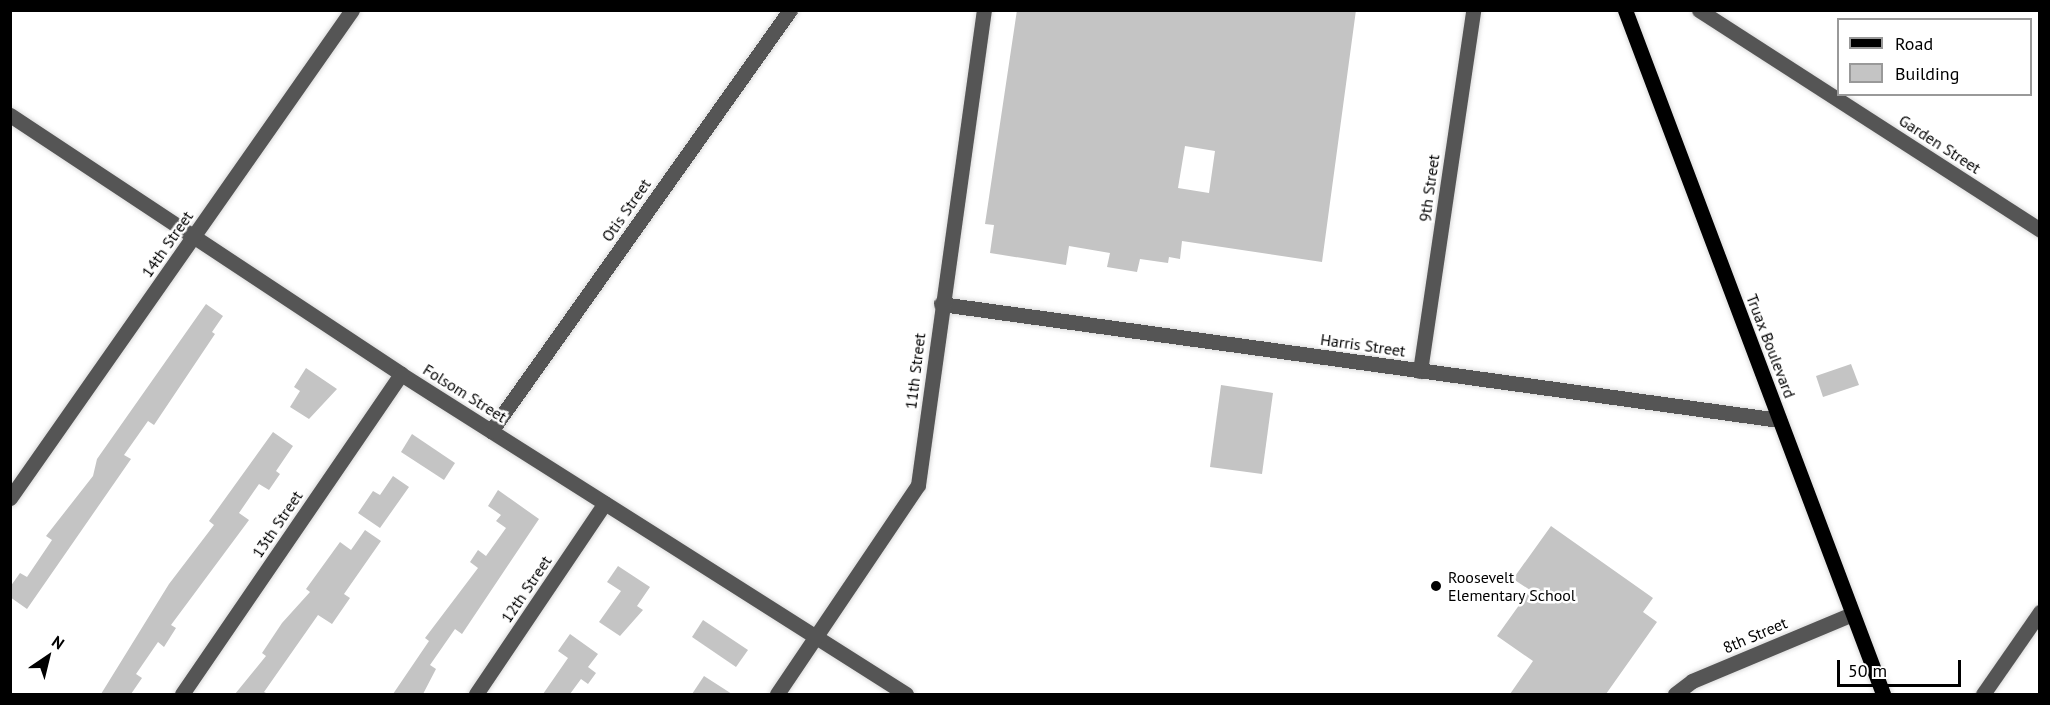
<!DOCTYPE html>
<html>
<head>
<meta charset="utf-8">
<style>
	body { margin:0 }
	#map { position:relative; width:2050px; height:705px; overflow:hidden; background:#fff; font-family:"PT Sans",sans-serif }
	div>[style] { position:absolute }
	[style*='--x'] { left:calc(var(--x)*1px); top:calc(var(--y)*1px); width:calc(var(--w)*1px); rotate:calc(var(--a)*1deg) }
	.building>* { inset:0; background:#c4c4c4 }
	.roads { filter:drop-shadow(0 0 2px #dbdbdb) drop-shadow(0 0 2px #dbdbdb) }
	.minor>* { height:15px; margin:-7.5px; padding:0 7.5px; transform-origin:7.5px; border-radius:7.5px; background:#555 }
	.major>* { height:15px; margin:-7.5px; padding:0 7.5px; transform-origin:7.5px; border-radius:7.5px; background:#000 }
	.dots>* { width:16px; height:16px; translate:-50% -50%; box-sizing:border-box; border:3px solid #fff; border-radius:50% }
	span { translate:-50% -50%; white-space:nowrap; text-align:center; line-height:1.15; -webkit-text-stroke:5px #fff; paint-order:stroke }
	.street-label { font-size:16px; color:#000 }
	.poi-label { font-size:16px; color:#000 }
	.left { translate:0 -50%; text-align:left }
	.frame { position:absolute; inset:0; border:12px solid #000; pointer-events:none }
	.legend { position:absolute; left:1837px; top:18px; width:195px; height:78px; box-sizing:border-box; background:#fff; border:2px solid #999; margin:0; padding:8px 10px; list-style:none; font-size:18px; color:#000 }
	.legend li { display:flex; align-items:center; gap:12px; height:30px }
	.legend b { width:30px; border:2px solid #999 }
	.north { position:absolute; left:18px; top:627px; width:60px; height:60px; -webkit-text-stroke:4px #fff; paint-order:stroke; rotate:35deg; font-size:16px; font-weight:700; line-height:24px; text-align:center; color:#000 }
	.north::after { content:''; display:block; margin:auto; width:21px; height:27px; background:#000; clip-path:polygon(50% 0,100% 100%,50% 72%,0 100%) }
	.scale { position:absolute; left:1837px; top:660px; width:124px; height:27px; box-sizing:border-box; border:3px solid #000; border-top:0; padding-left:8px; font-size:18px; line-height:21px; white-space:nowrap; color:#000; -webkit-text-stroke:4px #fff; paint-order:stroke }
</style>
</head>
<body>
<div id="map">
	<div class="building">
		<div style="clip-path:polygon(evenodd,1017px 10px,1356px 10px,1322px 262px,1182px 241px,1180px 259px,1169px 257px,1168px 263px,1140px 259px,1137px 272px,1107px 267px,1110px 253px,1069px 246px,1066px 265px,990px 253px,994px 225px,985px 224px,1017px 10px,1185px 146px,1215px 151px,1209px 193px,1178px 188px,1185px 146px)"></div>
		<div style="clip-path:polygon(206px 304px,223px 316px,212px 332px,215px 334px,154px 425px,148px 421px,124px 455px,131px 459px,27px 609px,10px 597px,10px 587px,20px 573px,27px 577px,52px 540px,46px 536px,93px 476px,97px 459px)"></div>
		<div style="clip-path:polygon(1851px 364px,1859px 385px,1823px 397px,1816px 376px)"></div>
		<div style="clip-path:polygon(306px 368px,337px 389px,309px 419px,290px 407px,300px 391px,294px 387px)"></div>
		<div style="clip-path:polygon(1221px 385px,1273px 393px,1262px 474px,1210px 467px)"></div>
		<div style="clip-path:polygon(273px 432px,293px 446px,276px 471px,280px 474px,269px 490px,259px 484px,239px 513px,249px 520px,171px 625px,176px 628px,164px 647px,158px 642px,136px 674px,142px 678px,131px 694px,101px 694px,169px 584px,214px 525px,209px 521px)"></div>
		<div style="clip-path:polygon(412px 434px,455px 463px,444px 480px,401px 452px)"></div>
		<div style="clip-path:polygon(393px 476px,409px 487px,380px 528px,358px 513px,373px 491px,380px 495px)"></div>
		<div style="clip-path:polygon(498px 490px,539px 519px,462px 634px,455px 629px,430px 665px,436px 669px,423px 694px,393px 694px,429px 641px,425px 638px,478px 568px,470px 562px,478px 550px,486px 556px,506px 528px,496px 521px,501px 515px,488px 506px)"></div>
		<div style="clip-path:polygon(1551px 526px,1653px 598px,1643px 612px,1657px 622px,1606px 694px,1510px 694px,1533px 661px,1497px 636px,1530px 590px,1513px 579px)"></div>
		<div style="clip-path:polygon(365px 530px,381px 541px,344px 594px,350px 598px,332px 624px,318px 615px,264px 692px,268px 694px,235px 694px,266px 656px,262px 653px,282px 623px,310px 592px,306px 589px,340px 542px,351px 550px)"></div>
		<div style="clip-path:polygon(618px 566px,650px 587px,637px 606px,643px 610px,620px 636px,599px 622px,621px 591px,607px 582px)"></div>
		<div style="clip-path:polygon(703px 620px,748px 650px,736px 667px,692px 637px)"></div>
		<div style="clip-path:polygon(570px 634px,598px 654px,588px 667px,596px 673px,588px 684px,581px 679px,570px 694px,543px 694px,568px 658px,558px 651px)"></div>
		<div style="clip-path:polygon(704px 676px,732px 694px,692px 694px)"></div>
	</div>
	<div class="roads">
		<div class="minor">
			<div style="--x:1699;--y:10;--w:406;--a:32.8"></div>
			<div style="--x:10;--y:115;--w:469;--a:33.5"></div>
			<div style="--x:401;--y:374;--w:598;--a:32.36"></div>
			<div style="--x:941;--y:304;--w:846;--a:7.88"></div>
			<div style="--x:1420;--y:371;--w:365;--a:-81.6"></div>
			<div style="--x:491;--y:431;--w:516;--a:-54.62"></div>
			<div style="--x:10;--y:498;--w:596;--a:-54.98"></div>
			<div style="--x:182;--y:694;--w:388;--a:-55.6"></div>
			<div style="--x:476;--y:694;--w:230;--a:-56"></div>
			<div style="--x:777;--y:694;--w:252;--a:-56"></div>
			<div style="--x:918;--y:485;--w:480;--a:-82.1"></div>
			<div style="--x:1675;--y:694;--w:21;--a:-37"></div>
			<div style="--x:1692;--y:681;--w:173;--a:-22.7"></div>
			<div style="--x:1983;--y:694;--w:100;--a:-55.2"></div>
		</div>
		<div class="major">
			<div style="--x:1625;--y:10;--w:731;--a:69.33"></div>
		</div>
	</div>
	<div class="dots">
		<div style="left:1436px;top:586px;background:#000"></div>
	</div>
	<div class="street-label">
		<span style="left:1940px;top:144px;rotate:33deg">Garden Street</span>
		<span style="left:1429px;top:188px;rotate:-82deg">9th Street</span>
		<span style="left:626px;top:210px;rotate:-55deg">Otis Street</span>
		<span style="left:167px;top:244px;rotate:-55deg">14th Street</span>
		<span style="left:1363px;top:345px;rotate:8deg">Harris Street</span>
		<span style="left:1771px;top:346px;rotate:69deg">Truax Boulevard</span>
		<span style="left:915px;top:371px;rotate:-83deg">11th Street</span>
		<span style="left:465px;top:393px;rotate:32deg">Folsom Street</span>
		<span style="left:277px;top:524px;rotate:-56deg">13th Street</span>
		<span style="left:526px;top:589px;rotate:-56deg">12th Street</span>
		<span style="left:1755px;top:635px;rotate:-23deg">8th Street</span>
	</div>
	<div class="poi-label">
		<span class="left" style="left:1448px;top:586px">Roosevelt<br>Elementary School</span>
	</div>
	<div class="frame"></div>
	<ul class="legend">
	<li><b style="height:8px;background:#000"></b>Road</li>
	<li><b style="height:16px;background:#c4c4c4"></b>Building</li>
	</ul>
	<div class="north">N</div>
	<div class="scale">50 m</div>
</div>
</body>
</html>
